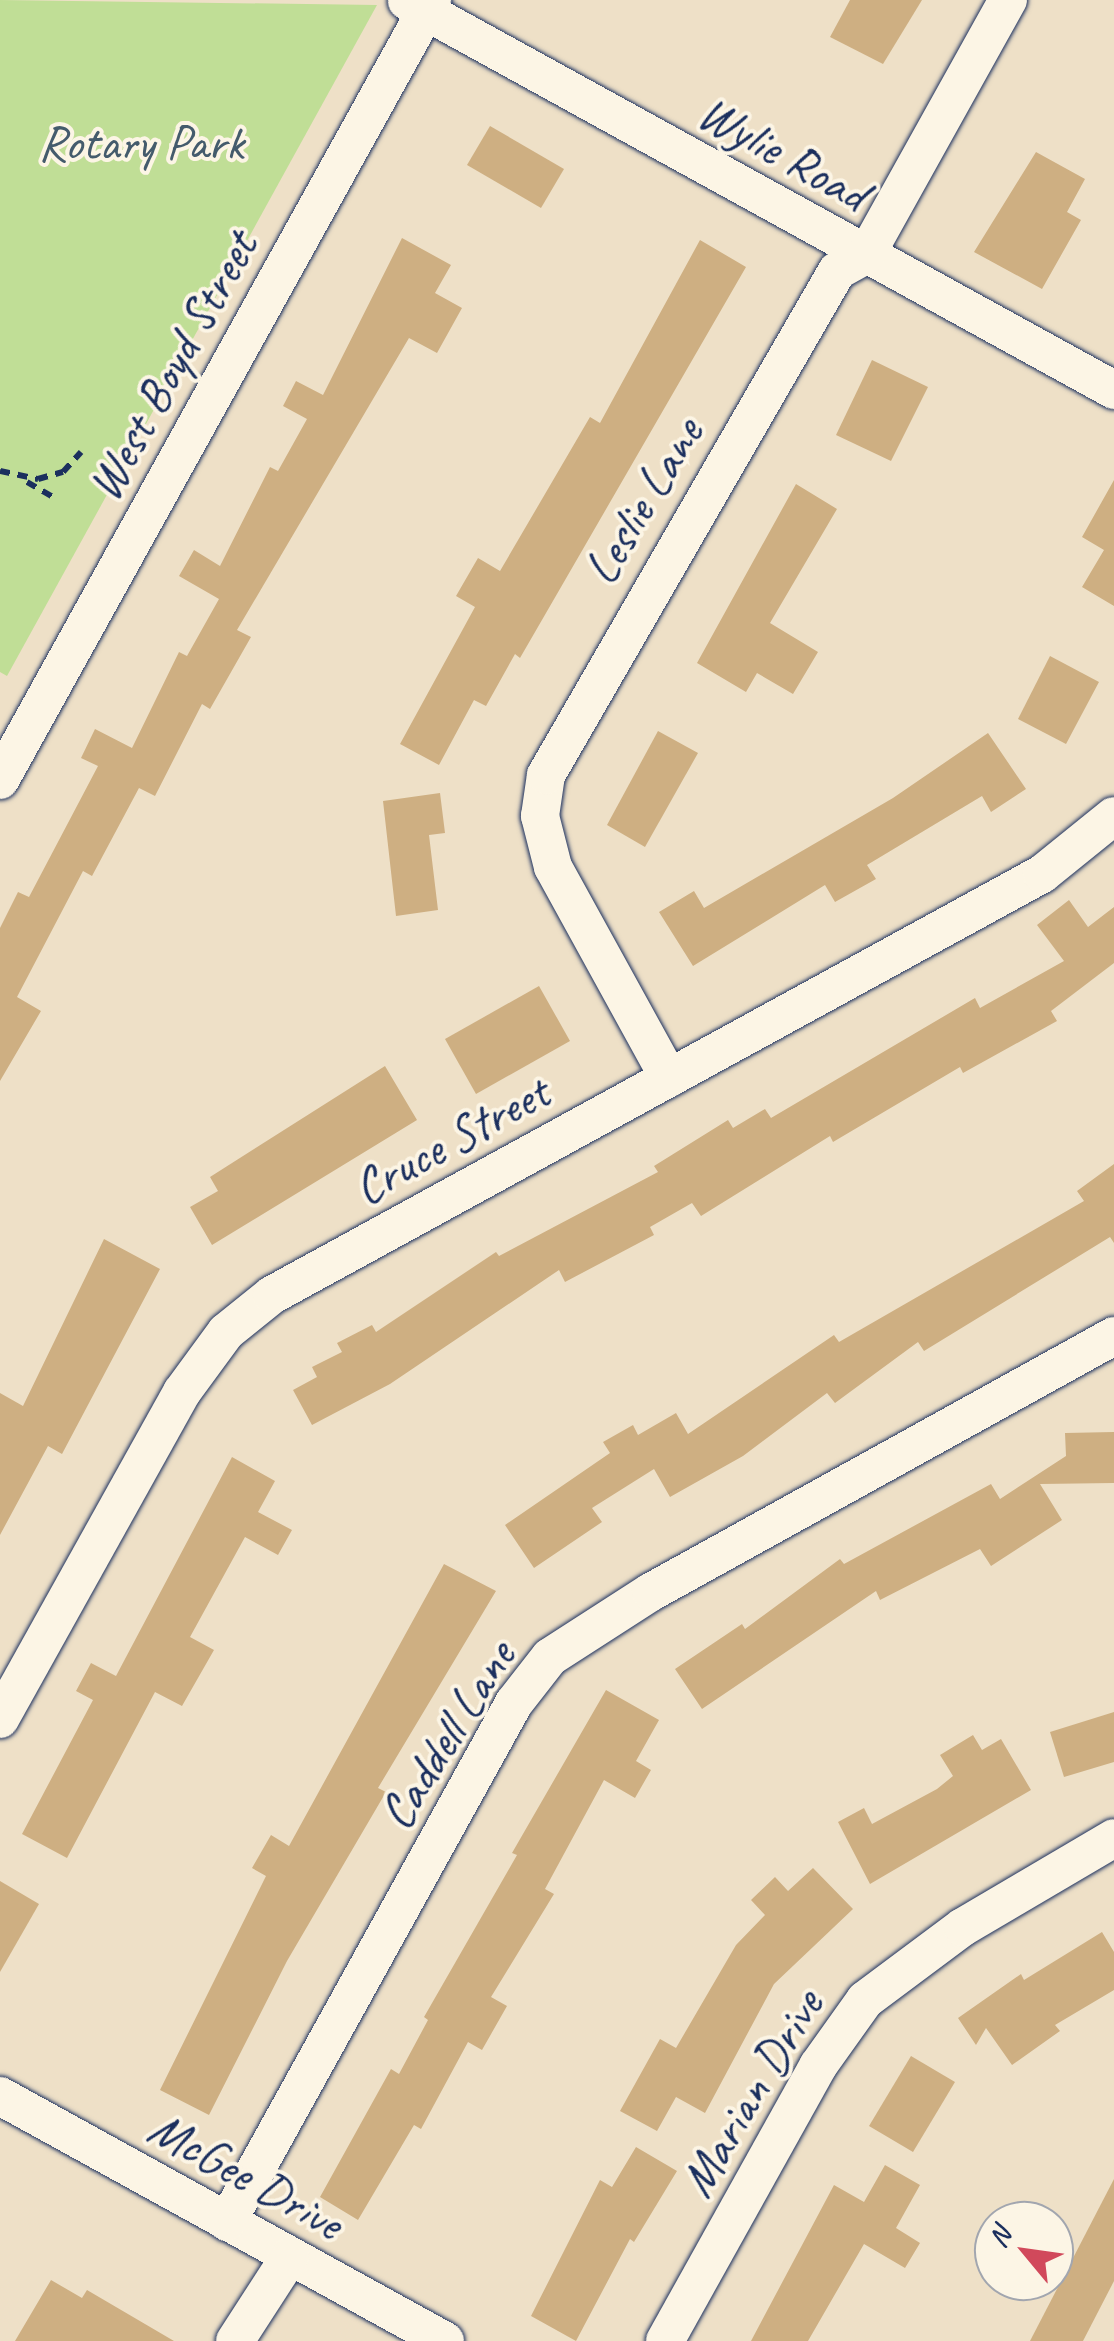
<!DOCTYPE html>
<html>
<head>
<meta charset="utf-8">
<style>
	body { margin:0 }
	#map { position:relative; width:1114px; height:2341px; overflow:hidden; background:#eee0c7; font-family:Caveat,sans-serif }
	div>[style] { position:absolute }
	[style*='--x'] { left:calc(var(--x)*1px); top:calc(var(--y)*1px); width:calc(var(--w)*1px); rotate:calc(var(--a)*1deg) }
	.green>* { inset:0; background:#c0de96 }
	.building>* { inset:0; background:#ceaf82 }
	.path>* { height:6px; margin-top:-3px; transform-origin:0; background:repeating-linear-gradient(90deg,#1b2f5e 0 10px,transparent 0 18px) }
	.roads { filter:drop-shadow(0 0 2px #1b2f5e) drop-shadow(0 0 2px #1b2f5e) }
	.minor>* { height:38px; margin:-19px; padding:0 19px; transform-origin:19px; border-radius:19px; background:#fcf5e5 }
	span { translate:-50% -50%; white-space:nowrap; text-align:center; line-height:1.15; -webkit-text-stroke:8px #fcf5e5; paint-order:stroke }
	.park-label { font-size:50px; color:#445b6c }
	.street-label { font-size:50px; color:#1b2f5e }
	.north { position:absolute; left:974px; top:2201px; width:100px; height:100px; box-sizing:border-box; background:#fcf5e5; border:2px solid #a2a6af; border-radius:50%; rotate:299deg; font-size:28px; font-weight:700; line-height:40px; text-align:center; color:#1b2f5e }
	.north::after { content:''; display:block; margin:auto; width:35px; height:45px; background:#d1495b; clip-path:polygon(50% 0,100% 100%,50% 72%,0 100%) }
</style>
</head>
<body>
<div id="map">
	<div class="green">
		<div style="clip-path:polygon(0 0,377px 5px,7px 676px,0 672px)"></div>
	</div>
	<div class="building">
		<div style="clip-path:polygon(850px 0,922px 0,883px 64px,830px 37px)"></div>
		<div style="clip-path:polygon(490px 126px,564px 169px,541px 208px,467px 165px)"></div>
		<div style="clip-path:polygon(1036px 152px,1085px 179px,1067px 212px,1081px 220px,1042px 289px,974px 252px)"></div>
		<div style="clip-path:polygon(402px 238px,451px 265px,435px 293px,462px 308px,437px 353px,409px 338px,237px 630px,251px 637px,210px 709px,202px 704px,155px 796px,139px 788px,92px 876px,83px 871px,17px 997px,41px 1011px,0 1081px,0 928px,18px 892px,29px 897px,98px 766px,81px 758px,95px 729px,132px 748px,179px 652px,187px 656px,219px 599px,179px 576px,194px 550px,220px 566px,270px 467px,278px 471px,307px 419px,283px 406px,296px 381px,323px 395px)"></div>
		<div style="clip-path:polygon(700px 240px,746px 267px,520px 658px,515px 654px,486px 706px,474px 700px,439px 765px,400px 744px,475px 607px,456px 596px,478px 558px,500px 571px,590px 417px,600px 423px)"></div>
		<div style="clip-path:polygon(872px 360px,928px 387px,891px 461px,836px 435px)"></div>
		<div style="clip-path:polygon(1114px 480px,1114px 606px,1082px 587px,1104px 550px,1082px 537px)"></div>
		<div style="clip-path:polygon(796px 484px,837px 509px,770px 623px,818px 652px,793px 694px,757px 673px,746px 692px,697px 663px)"></div>
		<div style="clip-path:polygon(1050px 656px,1099px 682px,1066px 744px,1018px 719px)"></div>
		<div style="clip-path:polygon(658px 731px,698px 753px,645px 847px,607px 825px)"></div>
		<div style="clip-path:polygon(988px 733px,1026px 789px,991px 812px,982px 796px,867px 865px,876px 879px,835px 902px,825px 885px,693px 966px,659px 912px,694px 891px,704px 908px,893px 798px)"></div>
		<div style="clip-path:polygon(440px 793px,445px 833px,429px 835px,438px 910px,396px 916px,383px 801px)"></div>
		<div style="clip-path:polygon(1069px 900px,1088px 927px,1114px 907px,1114px 963px,1051px 1011px,1057px 1021px,963px 1073px,960px 1067px,833px 1142px,830px 1136px,701px 1216px,692px 1203px,650px 1227px,654px 1235px,565px 1282px,559px 1270px,390px 1384px,312px 1425px,293px 1390px,317px 1377px,312px 1367px,342px 1352px,337px 1343px,372px 1325px,376px 1332px,496px 1252px,499px 1256px,658px 1172px,654px 1166px,728px 1120px,733px 1128px,765px 1109px,771px 1118px,975px 998px,980px 1008px,1064px 961px,1037px 925px)"></div>
		<div style="clip-path:polygon(539px 986px,570px 1041px,476px 1094px,445px 1039px)"></div>
		<div style="clip-path:polygon(385px 1066px,417px 1120px,212px 1245px,190px 1207px,218px 1191px,210px 1177px)"></div>
		<div style="clip-path:polygon(1114px 1164px,1114px 1243px,1110px 1237px,924px 1351px,918px 1342px,835px 1403px,827px 1393px,743px 1456px,670px 1497px,654px 1469px,592px 1508px,602px 1522px,534px 1568px,505px 1525px,610px 1453px,603px 1442px,633px 1425px,638px 1435px,676px 1413px,688px 1434px,834px 1335px,839px 1342px,1084px 1201px,1077px 1191px)"></div>
		<div style="clip-path:polygon(104px 1239px,160px 1269px,62px 1454px,48px 1446px,0 1535px,0 1393px,23px 1406px)"></div>
		<div style="clip-path:polygon(1114px 1432px,1114px 1483px,1040px 1484px,1062px 1520px,991px 1566px,980px 1549px,880px 1600px,876px 1591px,702px 1709px,675px 1669px,742px 1624px,745px 1629px,840px 1559px,844px 1564px,991px 1484px,1000px 1499px,1066px 1456px,1065px 1433px)"></div>
		<div style="clip-path:polygon(232px 1457px,275px 1481px,258px 1512px,292px 1530px,278px 1555px,245px 1537px,190px 1637px,214px 1650px,182px 1706px,155px 1692px,67px 1858px,22px 1834px,93px 1700px,76px 1691px,91px 1663px,116px 1676px)"></div>
		<div style="clip-path:polygon(444px 1564px,496px 1591px,378px 1788px,386px 1792px,287px 1961px,209px 2115px,160px 2090px,266px 1876px,252px 1868px,271px 1835px,289px 1846px)"></div>
		<div style="clip-path:polygon(606px 1690px,659px 1720px,636px 1761px,651px 1770px,635px 1798px,604px 1780px,545px 1889px,554px 1894px,491px 1997px,507px 2006px,482px 2050px,468px 2042px,421px 2129px,414px 2125px,358px 2220px,320px 2197px,391px 2069px,399px 2074px,428px 2020px,424px 2017px,517px 1855px,512px 1853px)"></div>
		<div style="clip-path:polygon(1114px 1712px,1114px 1762px,1064px 1777px,1050px 1732px)"></div>
		<div style="clip-path:polygon(973px 1735px,982px 1750px,1001px 1739px,1031px 1790px,870px 1884px,838px 1822px,864px 1808px,872px 1824px,937px 1789px,953px 1776px,940px 1755px)"></div>
		<div style="clip-path:polygon(813px 1868px,853px 1909px,774px 1984px,705px 2113px,676px 2097px,657px 2131px,620px 2111px,660px 2039px,676px 2048px,736px 1945px,765px 1915px,751px 1900px,775px 1877px,788px 1891px)"></div>
		<div style="clip-path:polygon(0 1881px,39px 1904px,0 1972px)"></div>
		<div style="clip-path:polygon(1102px 1932px,1114px 1952px,1114px 1990px,1055px 2025px,1060px 2031px,1012px 2065px,986px 2028px,976px 2045px,958px 2018px,1021px 1974px,1024px 1980px)"></div>
		<div style="clip-path:polygon(911px 2056px,955px 2082px,913px 2152px,869px 2126px)"></div>
		<div style="clip-path:polygon(636px 2147px,677px 2171px,634px 2242px,630px 2239px,576px 2341px,531px 2316px,600px 2180px,612px 2187px)"></div>
		<div style="clip-path:polygon(885px 2165px,920px 2185px,896px 2228px,920px 2243px,905px 2268px,864px 2244px,808px 2341px,751px 2341px,834px 2185px,864px 2202px)"></div>
		<div style="clip-path:polygon(1114px 2179px,1114px 2281px,1083px 2341px,1030px 2341px)"></div>
		<div style="clip-path:polygon(51px 2280px,82px 2298px,87px 2290px,174px 2341px,15px 2341px)"></div>
	</div>
	<div class="path">
		<div style="--x:0;--y:471;--w:39;--a:12"></div>
		<div style="--x:38;--y:479;--w:26;--a:-16"></div>
		<div style="--x:63;--y:472;--w:27;--a:-48"></div>
		<div style="--x:27;--y:482;--w:30;--a:30"></div>
	</div>
	<div class="roads">
		<div class="minor">
			<div style="--x:407;--y:1;--w:807;--a:28.82"></div>
			<div style="--x:0;--y:780;--w:892;--a:-61.02"></div>
			<div style="--x:669;--y:1078;--w:241;--a:-118.8"></div>
			<div style="--x:553;--y:867;--w:53;--a:-104.3"></div>
			<div style="--x:540;--y:816;--w:41;--a:-81.7"></div>
			<div style="--x:546;--y:775;--w:582;--a:-60"></div>
			<div style="--x:837;--y:271;--w:33;--a:-29"></div>
			<div style="--x:866;--y:255;--w:292;--a:-60.9"></div>
			<div style="--x:0;--y:1719;--w:374;--a:-60.9"></div>
			<div style="--x:182;--y:1392;--w:74;--a:-53.7"></div>
			<div style="--x:226;--y:1332;--w:59;--a:-38.8"></div>
			<div style="--x:272;--y:1295;--w:878;--a:-28.67"></div>
			<div style="--x:1042;--y:874;--w:92;--a:-38.9"></div>
			<div style="--x:0;--y:2096;--w:508;--a:28.84"></div>
			<div style="--x:227;--y:2222;--w:593;--a:-61.06"></div>
			<div style="--x:514;--y:1703;--w:58;--a:-52"></div>
			<div style="--x:550;--y:1657;--w:120;--a:-32.8"></div>
			<div style="--x:651;--y:1592;--w:529;--a:-28.94"></div>
			<div style="--x:235;--y:2341;--w:101;--a:-57.1"></div>
			<div style="--x:665;--y:2341;--w:315;--a:-60.9"></div>
			<div style="--x:818;--y:2066;--w:81;--a:-54.5"></div>
			<div style="--x:865;--y:2000;--w:122;--a:-36.7"></div>
			<div style="--x:963;--y:1927;--w:175;--a:-30.5"></div>
		</div>
	</div>
	<div class="park-label">
		<span style="left:141px;top:143px">Rotary Park</span>
	</div>
	<div class="street-label">
		<span style="left:783px;top:153px;rotate:29deg">Wylie Road</span>
		<span style="left:172px;top:366px;rotate:-61deg">West Boyd Street</span>
		<span style="left:643px;top:501px;rotate:-59deg">Leslie Lane</span>
		<span style="left:451px;top:1140px;rotate:-29deg">Cruce Street</span>
		<span style="left:447px;top:1735px;rotate:-58deg">Caddell Lane</span>
		<span style="left:751px;top:2093px;rotate:-59deg">Marian Drive</span>
		<span style="left:246px;top:2175px;rotate:29deg">McGee Drive</span>
	</div>
	<div class="north">N</div>
</div>
</body>
</html>
